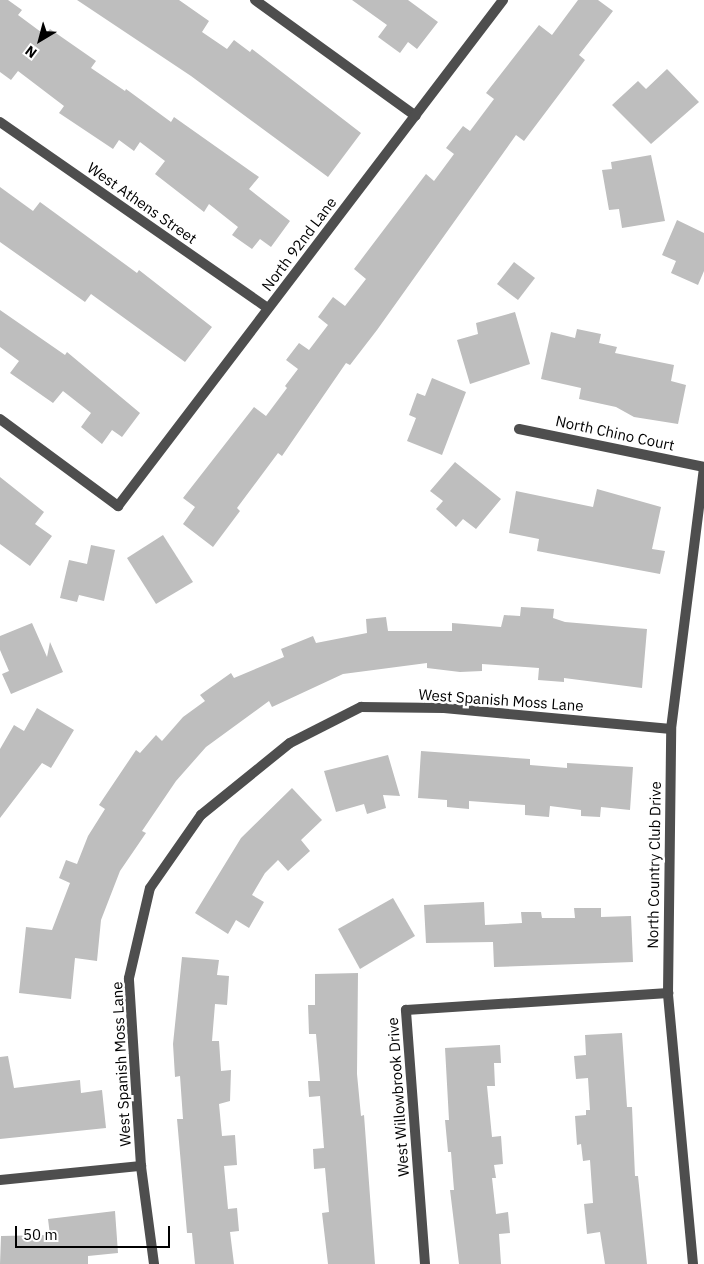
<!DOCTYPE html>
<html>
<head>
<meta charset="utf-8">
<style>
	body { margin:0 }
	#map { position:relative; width:704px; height:1264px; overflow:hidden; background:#fff; font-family:"IBM Plex Sans",sans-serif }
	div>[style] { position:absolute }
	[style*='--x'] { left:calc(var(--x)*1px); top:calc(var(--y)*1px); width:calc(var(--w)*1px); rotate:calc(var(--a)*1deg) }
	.building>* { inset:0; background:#bebebe }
	.minor>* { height:10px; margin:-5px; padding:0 5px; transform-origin:5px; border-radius:5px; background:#4e4e4e }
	span { translate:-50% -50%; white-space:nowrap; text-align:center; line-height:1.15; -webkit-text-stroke:5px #fff; paint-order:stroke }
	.street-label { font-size:15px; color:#000 }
	.north { position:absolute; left:15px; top:15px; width:50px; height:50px; -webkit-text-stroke:4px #fff; paint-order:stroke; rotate:217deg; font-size:14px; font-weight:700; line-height:20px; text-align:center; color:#000 }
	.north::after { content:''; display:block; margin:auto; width:18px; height:22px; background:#000; clip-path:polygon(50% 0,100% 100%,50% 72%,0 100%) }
	.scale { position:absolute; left:15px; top:1226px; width:155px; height:22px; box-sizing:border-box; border:2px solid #000; border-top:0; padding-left:6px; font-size:15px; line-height:18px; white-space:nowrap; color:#000; -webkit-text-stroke:4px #fff; paint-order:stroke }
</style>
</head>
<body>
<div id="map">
	<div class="building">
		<div style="clip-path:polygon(0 0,8px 0,22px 10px,18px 15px,45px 35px,50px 29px,96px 61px,91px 68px,125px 91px,126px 89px,171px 122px,174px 117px,259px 177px,249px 189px,290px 221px,271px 247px,260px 239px,252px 249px,232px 235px,238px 227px,209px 204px,204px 212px,155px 174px,165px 161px,140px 142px,134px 151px,119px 140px,113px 149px,59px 113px,64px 106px,18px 71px,11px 80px,0 72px)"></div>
		<div style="clip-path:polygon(77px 0,179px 0,209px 21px,202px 32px,227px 49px,234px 40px,250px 52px,252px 49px,361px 133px,328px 177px,191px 76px)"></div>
		<div style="clip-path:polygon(352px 0,408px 0,438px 22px,417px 49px,408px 42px,400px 53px,378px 37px,387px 25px)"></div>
		<div style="clip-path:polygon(578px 0,598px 0,613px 11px,579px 55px,585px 60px,524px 141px,516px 135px,377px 330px,350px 365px,346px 363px,282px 456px,278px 453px,237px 508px,240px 511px,213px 547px,183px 524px,195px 507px,183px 498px,254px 407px,266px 416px,287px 388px,285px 386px,298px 369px,286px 360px,299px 343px,309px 350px,328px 325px,318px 317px,333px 297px,345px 306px,366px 279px,354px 269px,426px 174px,434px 181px,454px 154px,446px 148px,463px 126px,470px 131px,494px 99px,486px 93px,539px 25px,552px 35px)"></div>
		<div style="clip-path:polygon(667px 69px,699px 102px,651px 144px,612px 105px,638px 81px,646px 89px)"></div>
		<div style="clip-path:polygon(651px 155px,665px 221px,622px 228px,619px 209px,609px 210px,602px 170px,612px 169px,611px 162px)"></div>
		<div style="clip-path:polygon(0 187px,33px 211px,40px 202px,137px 273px,139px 270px,212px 327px,185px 362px,91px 294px,85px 302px,0 242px)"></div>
		<div style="clip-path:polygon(677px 220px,704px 233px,704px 271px,698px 285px,671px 273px,676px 261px,662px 255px)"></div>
		<div style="clip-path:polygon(514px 262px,535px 278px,518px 300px,497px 284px)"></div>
		<div style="clip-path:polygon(0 310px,65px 355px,67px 352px,140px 413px,122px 437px,112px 430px,102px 444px,81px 427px,91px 413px,63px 391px,53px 403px,10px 373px,19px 361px,0 347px)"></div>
		<div style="clip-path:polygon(515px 312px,530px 364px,470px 384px,457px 340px,478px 334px,476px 323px)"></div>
		<div style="clip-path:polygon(577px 329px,601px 334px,599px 343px,617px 347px,615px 353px,674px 365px,671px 381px,686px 385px,678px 424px,634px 417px,616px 407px,579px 399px,581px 388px,541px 379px,551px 332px,575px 338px)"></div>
		<div style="clip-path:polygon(432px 378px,466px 392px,442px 455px,407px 441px,416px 418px,409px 415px,417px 393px,425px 396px)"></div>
		<div style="clip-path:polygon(455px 462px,501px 499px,476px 529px,463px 519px,456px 527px,436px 509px,443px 501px,430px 491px)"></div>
		<div style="clip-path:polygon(0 477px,44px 512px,35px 524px,52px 536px,30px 566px,0 544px)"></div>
		<div style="clip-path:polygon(597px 489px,661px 507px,652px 549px,665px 551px,660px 574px,537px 551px,539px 539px,509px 533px,516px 491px,593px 507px)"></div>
		<div style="clip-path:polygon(163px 535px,193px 582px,156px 604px,127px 558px)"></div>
		<div style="clip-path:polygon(91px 545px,115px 550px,104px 601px,79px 595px,77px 602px,60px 598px,69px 560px,87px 564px)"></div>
		<div style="clip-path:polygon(521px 607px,554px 609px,553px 618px,565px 622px,647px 629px,642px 688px,564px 678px,564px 682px,538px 680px,539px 668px,482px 664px,482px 671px,460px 672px,427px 668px,427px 663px,343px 674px,272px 707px,269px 701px,206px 747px,176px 781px,142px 831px,146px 833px,120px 871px,101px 920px,97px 961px,75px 958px,71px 999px,19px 993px,26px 927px,52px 930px,70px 883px,59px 878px,66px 860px,77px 864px,88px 836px,105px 809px,99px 805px,136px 750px,140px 753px,156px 735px,162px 741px,183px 717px,205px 701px,200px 695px,231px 673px,234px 678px,284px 657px,281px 649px,313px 636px,316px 643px,367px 633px,366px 619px,386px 617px,388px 631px,452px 631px,452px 623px,501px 627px,504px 615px,520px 616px)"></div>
		<div style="clip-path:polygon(32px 623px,47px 657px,50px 642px,63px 672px,11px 694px,2px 674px,9px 671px,0 650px,0 636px)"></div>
		<div style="clip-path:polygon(37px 708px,74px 730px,51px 768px,42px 763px,0 818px,0 749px,14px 725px,24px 731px)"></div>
		<div style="clip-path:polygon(421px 751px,530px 759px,530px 765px,567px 768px,567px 763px,633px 767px,630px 810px,601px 807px,600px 817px,581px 816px,581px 810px,550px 806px,549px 817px,525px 815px,525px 805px,469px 801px,469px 809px,447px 807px,447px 800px,418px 798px)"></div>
		<div style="clip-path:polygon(388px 755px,400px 796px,383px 795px,386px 808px,367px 814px,364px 804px,336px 812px,324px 771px)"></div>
		<div style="clip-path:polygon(292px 788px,322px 820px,301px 840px,310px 851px,288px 871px,278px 860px,265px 873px,252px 895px,264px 902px,249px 928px,236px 920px,228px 934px,195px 913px,241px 838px)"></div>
		<div style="clip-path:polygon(393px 898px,415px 936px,360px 969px,338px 929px)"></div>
		<div style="clip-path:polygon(484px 902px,485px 925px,522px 923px,521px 912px,541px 912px,542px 918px,575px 918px,574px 908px,601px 908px,601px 917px,631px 916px,633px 962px,494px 967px,493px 942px,426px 943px,424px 905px)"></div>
		<div style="clip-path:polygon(182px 957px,219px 960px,217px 975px,229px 976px,227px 1005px,215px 1004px,212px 1041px,219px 1041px,221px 1071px,231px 1070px,230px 1101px,219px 1104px,222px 1136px,235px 1135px,237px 1165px,224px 1166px,228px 1209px,237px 1208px,239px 1231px,230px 1232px,234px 1264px,195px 1264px,192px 1233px,187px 1233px,177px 1119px,183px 1119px,180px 1076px,175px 1077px,173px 1044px)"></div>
		<div style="clip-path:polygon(358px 973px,357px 1074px,361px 1116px,364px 1115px,375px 1264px,328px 1264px,322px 1213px,329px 1212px,325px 1168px,314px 1169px,313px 1149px,324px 1148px,320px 1096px,309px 1097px,308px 1081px,320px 1081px,316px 1034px,309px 1034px,308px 1005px,315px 1005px,315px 974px)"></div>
		<div style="clip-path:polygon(622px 1033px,627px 1107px,632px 1107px,635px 1176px,638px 1176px,647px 1264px,605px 1264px,600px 1232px,587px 1234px,584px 1204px,593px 1203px,590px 1160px,583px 1161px,581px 1144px,577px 1145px,575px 1116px,586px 1115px,586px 1110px,590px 1110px,588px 1078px,576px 1079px,574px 1056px,586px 1055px,585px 1035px)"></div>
		<div style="clip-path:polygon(500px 1045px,501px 1063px,494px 1063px,495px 1086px,487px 1086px,492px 1137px,501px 1136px,503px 1164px,494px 1165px,496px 1178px,492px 1178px,496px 1214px,508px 1212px,510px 1233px,499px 1234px,501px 1264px,459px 1264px,450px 1190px,454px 1190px,451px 1152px,448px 1152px,445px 1120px,449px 1120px,445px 1048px)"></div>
		<div style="clip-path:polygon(8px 1056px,14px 1088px,80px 1080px,81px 1093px,102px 1090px,106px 1128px,0 1139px,0 1057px)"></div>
		<div style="clip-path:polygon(115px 1211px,118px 1253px,88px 1256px,88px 1264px,0 1264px,1px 1236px,50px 1235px,48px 1219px)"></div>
	</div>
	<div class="minor">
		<div style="--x:255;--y:0;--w:198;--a:35.8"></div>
		<div style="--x:0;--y:122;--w:326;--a:34.8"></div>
		<div style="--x:0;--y:419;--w:147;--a:36.4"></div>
		<div style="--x:118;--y:506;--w:636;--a:-52.73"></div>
		<div style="--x:519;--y:429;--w:189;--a:11.6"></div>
		<div style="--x:0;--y:1180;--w:142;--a:-5.7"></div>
		<div style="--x:154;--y:1264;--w:99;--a:-97.6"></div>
		<div style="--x:141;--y:1166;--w:188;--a:-93.7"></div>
		<div style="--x:129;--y:978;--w:92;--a:-76.9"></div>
		<div style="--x:150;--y:888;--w:89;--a:-55.1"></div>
		<div style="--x:201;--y:815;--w:114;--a:-39"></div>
		<div style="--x:290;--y:743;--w:80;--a:-26.9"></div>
		<div style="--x:361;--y:707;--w:83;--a:0.7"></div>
		<div style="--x:444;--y:708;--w:228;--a:5.3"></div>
		<div style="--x:425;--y:1264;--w:255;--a:-94.3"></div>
		<div style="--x:406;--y:1010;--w:263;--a:-3.7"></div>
		<div style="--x:693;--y:1264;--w:272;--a:-95.3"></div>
		<div style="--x:668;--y:993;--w:264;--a:-89.3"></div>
		<div style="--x:671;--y:729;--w:263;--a:-82.8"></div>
	</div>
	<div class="street-label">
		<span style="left:142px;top:203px;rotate:35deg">West Athens Street</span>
		<span style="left:299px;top:244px;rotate:-53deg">North 92nd Lane</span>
		<span style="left:615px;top:433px;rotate:12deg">North Chino Court</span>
		<span style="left:501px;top:700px;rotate:4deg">West Spanish Moss Lane</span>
		<span style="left:654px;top:865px;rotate:-89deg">North Country Club Drive</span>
		<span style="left:121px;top:1064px;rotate:-93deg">West Spanish Moss Lane</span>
		<span style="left:398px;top:1097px;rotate:-94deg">West Willowbrook Drive</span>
	</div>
	<div class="north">N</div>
	<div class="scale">50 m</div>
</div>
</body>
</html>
